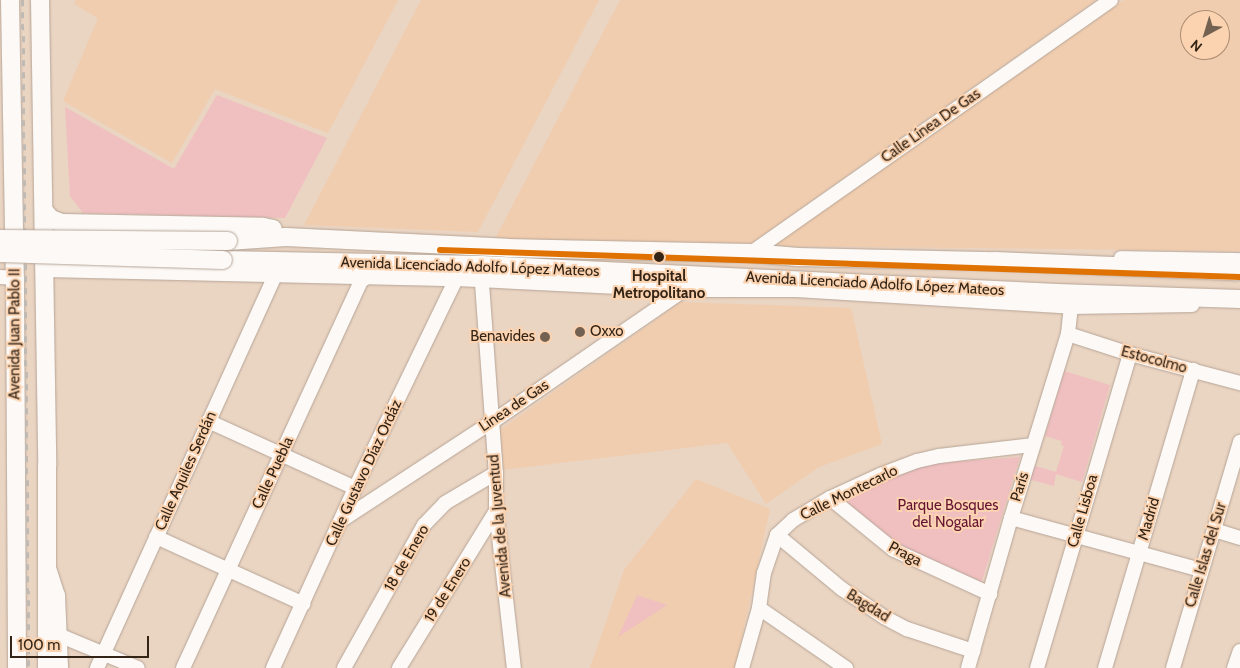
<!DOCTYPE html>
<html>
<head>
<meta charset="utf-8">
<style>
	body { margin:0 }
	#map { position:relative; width:1240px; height:668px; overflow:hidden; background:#ead4c2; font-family:Cabin,sans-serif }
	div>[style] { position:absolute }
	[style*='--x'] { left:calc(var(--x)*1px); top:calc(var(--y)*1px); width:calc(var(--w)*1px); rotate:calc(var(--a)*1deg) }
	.built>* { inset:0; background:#f1cdaf }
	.green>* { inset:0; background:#f0bfc0 }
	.roads { filter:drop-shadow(0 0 1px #b6a597) drop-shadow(0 0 1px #b6a597) }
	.minor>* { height:14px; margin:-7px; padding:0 7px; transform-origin:7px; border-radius:7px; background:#fcf9f6 }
	.major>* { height:18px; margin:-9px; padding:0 9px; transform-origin:9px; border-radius:9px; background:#fcf9f6 }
	.rail>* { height:2.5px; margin-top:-1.25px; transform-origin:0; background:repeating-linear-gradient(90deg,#c0bab5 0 6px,transparent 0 12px) }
	.bridges { filter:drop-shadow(0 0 1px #b6a597) drop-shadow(0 0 1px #b6a597) }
	.major-bridge>* { height:18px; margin:-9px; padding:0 9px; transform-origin:9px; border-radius:9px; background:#fcf9f6 }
	.metro-1>* { height:6px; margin:-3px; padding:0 3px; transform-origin:3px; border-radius:3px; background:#e07203 }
	.dots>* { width:14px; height:14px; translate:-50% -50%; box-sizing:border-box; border:2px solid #fcd3b0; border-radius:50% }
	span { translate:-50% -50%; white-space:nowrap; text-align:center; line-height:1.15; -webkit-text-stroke:4px #fcd3b0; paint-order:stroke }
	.street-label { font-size:15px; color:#332416 }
	.stop-label { font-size:15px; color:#332416; font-weight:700 }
	.poi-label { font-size:15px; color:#332416 }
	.left { translate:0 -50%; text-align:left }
	.right { translate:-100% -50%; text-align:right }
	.park-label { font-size:15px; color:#661434 }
	.north { position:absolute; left:1180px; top:10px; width:50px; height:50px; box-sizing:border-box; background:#fcd3b0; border:1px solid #ac8d72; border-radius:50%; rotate:219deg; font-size:14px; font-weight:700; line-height:20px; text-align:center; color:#332416 }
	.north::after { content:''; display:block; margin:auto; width:18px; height:22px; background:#736252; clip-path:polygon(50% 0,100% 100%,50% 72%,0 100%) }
	.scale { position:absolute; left:10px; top:636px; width:139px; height:22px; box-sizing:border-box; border:2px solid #332416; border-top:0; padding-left:6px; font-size:15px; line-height:18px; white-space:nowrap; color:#332416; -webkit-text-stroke:4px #fcd3b0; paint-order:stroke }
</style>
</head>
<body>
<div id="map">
	<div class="built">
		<div style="clip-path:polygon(76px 0,398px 0,328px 133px,215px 89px,172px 163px,63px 101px,98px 18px,74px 4px)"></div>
		<div style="clip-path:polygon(421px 0,599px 0,478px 232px,304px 225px)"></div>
		<div style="clip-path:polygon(620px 0,1096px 0,750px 244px,517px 241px,496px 237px)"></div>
		<div style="clip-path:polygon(evenodd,1124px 0,1240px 0,1240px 251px,773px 246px,1124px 0,1190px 20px,1220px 20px,1220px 50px,1190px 50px,1190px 20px)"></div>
		<div style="clip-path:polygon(681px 302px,851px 308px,882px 444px,819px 467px,766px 504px,727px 443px,502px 470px,500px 430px)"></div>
		<div style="clip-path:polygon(696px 479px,770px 509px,735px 668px,590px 668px,624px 570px)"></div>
	</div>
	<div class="green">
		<div style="clip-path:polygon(217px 95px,327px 138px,285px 218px,83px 213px,70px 196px,65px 107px,174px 169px)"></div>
		<div style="clip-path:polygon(1064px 371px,1110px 385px,1082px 482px,1056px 474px,1054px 486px,1028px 479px,1032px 465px,1056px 472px,1064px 446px,1061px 445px,1062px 441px,1045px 436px)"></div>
		<div style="clip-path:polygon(1020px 457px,981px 584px,907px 554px,838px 502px,923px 464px)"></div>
		<div style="clip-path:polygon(637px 595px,667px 605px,618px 637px)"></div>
	</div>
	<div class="roads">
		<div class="minor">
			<div style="--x:751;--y:253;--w:440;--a:-35.1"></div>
			<div style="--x:1121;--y:258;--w:119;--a:1"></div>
			<div style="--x:45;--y:270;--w:411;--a:1.3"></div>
			<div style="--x:456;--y:279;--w:228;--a:2.8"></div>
			<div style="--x:684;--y:290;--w:112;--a:0"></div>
			<div style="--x:796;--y:290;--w:276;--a:3.5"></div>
			<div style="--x:1071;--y:307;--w:121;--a:-0.9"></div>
			<div style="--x:481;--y:270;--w:204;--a:85.8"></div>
			<div style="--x:496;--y:473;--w:38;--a:90"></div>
			<div style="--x:496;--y:511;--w:158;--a:83.5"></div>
			<div style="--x:0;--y:277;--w:15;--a:4"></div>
			<div style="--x:1068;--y:334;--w:65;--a:17.9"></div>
			<div style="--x:1130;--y:354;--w:114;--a:14.8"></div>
			<div style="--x:208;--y:421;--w:162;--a:24.5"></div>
			<div style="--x:830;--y:498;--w:82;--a:39.1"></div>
			<div style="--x:894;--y:550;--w:106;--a:24.6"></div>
			<div style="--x:1011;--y:518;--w:197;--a:15.3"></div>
			<div style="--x:342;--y:520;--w:179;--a:-33.2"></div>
			<div style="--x:492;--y:422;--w:233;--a:-34.5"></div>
			<div style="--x:1214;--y:530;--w:27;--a:17"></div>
			<div style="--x:777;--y:535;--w:85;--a:39.7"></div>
			<div style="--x:842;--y:589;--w:50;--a:33.7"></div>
			<div style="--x:884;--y:617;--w:26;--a:28"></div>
			<div style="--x:907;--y:629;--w:70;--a:18.4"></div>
			<div style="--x:156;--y:537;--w:162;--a:24.4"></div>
			<div style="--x:49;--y:568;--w:28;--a:72"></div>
			<div style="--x:58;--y:595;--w:73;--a:87.6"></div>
			<div style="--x:759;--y:608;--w:106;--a:34.6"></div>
			<div style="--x:61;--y:636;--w:83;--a:22.6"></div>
			<div style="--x:97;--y:668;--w:433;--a:-65.6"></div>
			<div style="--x:183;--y:668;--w:430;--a:-65.3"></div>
			<div style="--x:273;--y:668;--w:198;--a:-65.5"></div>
			<div style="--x:355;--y:488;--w:232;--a:-64.2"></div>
			<div style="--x:456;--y:279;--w:7;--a:-34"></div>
			<div style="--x:344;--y:668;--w:164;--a:-60.8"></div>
			<div style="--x:424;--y:525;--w:30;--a:-46"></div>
			<div style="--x:445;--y:503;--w:59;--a:-30.5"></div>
			<div style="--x:399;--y:668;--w:185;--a:-58.3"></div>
			<div style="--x:742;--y:668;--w:62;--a:-74.2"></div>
			<div style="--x:759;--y:608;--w:35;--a:-82"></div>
			<div style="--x:764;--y:573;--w:40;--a:-71.1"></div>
			<div style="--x:777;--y:535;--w:22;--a:-43"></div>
			<div style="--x:793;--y:520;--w:43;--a:-30.7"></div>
			<div style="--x:830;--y:498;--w:55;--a:-24.7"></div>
			<div style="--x:880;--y:475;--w:40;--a:-21"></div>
			<div style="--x:917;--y:461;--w:23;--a:-13"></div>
			<div style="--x:939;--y:456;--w:95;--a:-6.7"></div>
			<div style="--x:968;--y:668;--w:156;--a:-74"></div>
			<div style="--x:1011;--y:518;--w:193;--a:-72.8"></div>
			<div style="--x:1068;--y:334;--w:27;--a:-84"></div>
			<div style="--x:1037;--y:668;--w:327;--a:-73.5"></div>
			<div style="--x:1105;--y:668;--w:311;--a:-73.5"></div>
			<div style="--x:1173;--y:668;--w:236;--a:-73.5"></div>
			<div style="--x:1234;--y:668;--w:18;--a:-71"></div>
		</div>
		<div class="major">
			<div style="--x:10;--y:0;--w:278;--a:89"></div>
			<div style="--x:15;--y:278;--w:390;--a:89.7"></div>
			<div style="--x:40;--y:0;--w:466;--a:89.1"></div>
			<div style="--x:47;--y:466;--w:202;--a:90"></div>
			<div style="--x:44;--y:211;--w:11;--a:49"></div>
			<div style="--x:51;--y:219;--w:12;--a:20"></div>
			<div style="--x:62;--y:223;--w:201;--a:1.1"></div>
			<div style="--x:263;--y:227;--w:10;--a:11"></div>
			<div style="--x:228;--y:241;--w:58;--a:-3.9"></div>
			<div style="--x:286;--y:237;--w:221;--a:2.8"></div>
			<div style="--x:507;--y:248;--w:244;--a:1.2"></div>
			<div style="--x:751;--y:253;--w:47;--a:4.9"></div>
			<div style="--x:798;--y:257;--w:197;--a:1.2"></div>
			<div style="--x:995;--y:261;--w:242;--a:2.4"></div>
			<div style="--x:223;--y:260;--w:258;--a:1.1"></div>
			<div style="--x:481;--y:265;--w:577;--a:2.78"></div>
			<div style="--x:1057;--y:293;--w:183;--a:1.9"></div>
			<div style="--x:338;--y:265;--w:28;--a:26"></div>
		</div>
	</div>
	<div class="rail">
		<div style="--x:23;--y:0;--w:668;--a:89.49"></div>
	</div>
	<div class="bridges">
		<div class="major-bridge">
			<div style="--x:0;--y:239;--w:228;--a:0.5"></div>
			<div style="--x:0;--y:253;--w:223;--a:1.8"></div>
		</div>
	</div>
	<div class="metro-1">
		<div style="--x:440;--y:250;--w:800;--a:1.93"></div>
	</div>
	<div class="dots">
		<div style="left:659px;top:257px;background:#332416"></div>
		<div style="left:580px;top:332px;background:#736252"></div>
		<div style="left:545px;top:337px;background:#736252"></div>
	</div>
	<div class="street-label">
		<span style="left:931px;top:126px;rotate:-35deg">Calle Línea De Gas</span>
		<span style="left:470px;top:267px;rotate:2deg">Avenida Licenciado Adolfo López Mateos</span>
		<span style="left:875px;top:284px;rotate:3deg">Avenida Licenciado Adolfo López Mateos</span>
		<span style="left:15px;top:334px;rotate:-90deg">Avenida Juan Pablo II</span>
		<span style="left:1154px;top:360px;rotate:15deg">Estocolmo</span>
		<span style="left:514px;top:406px;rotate:-34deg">Línea de Gas</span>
		<span style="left:186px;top:471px;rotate:-66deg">Calle Aquiles Serdán</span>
		<span style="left:273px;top:473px;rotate:-65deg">Calle Puebla</span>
		<span style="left:364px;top:473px;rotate:-65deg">Calle Gustavo Díaz Ordáz</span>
		<span style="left:1020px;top:487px;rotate:-73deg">París</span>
		<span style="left:849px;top:493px;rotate:-26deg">Calle Montecarlo</span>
		<span style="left:1083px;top:511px;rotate:-74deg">Calle Lisboa</span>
		<span style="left:1149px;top:519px;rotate:-74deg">Madrid</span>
		<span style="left:500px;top:526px;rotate:-95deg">Avenida de la Juventud</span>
		<span style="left:905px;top:554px;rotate:28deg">Praga</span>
		<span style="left:1206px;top:555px;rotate:-73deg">Calle Islas del Sur</span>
		<span style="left:407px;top:558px;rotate:-60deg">18 de Enero</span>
		<span style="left:448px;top:590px;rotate:-58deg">19 de Enero</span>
		<span style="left:868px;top:606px;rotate:32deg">Bagdad</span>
	</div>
	<div class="stop-label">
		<span style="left:659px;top:285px">Hospital<br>Metropolitano</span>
	</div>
	<div class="poi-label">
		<span class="left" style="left:590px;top:332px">Oxxo</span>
		<span class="right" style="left:535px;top:337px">Benavides</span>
	</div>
	<div class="park-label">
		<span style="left:948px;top:514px">Parque Bosques<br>del Nogalar</span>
	</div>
	<div class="north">N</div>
	<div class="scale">100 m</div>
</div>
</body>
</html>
